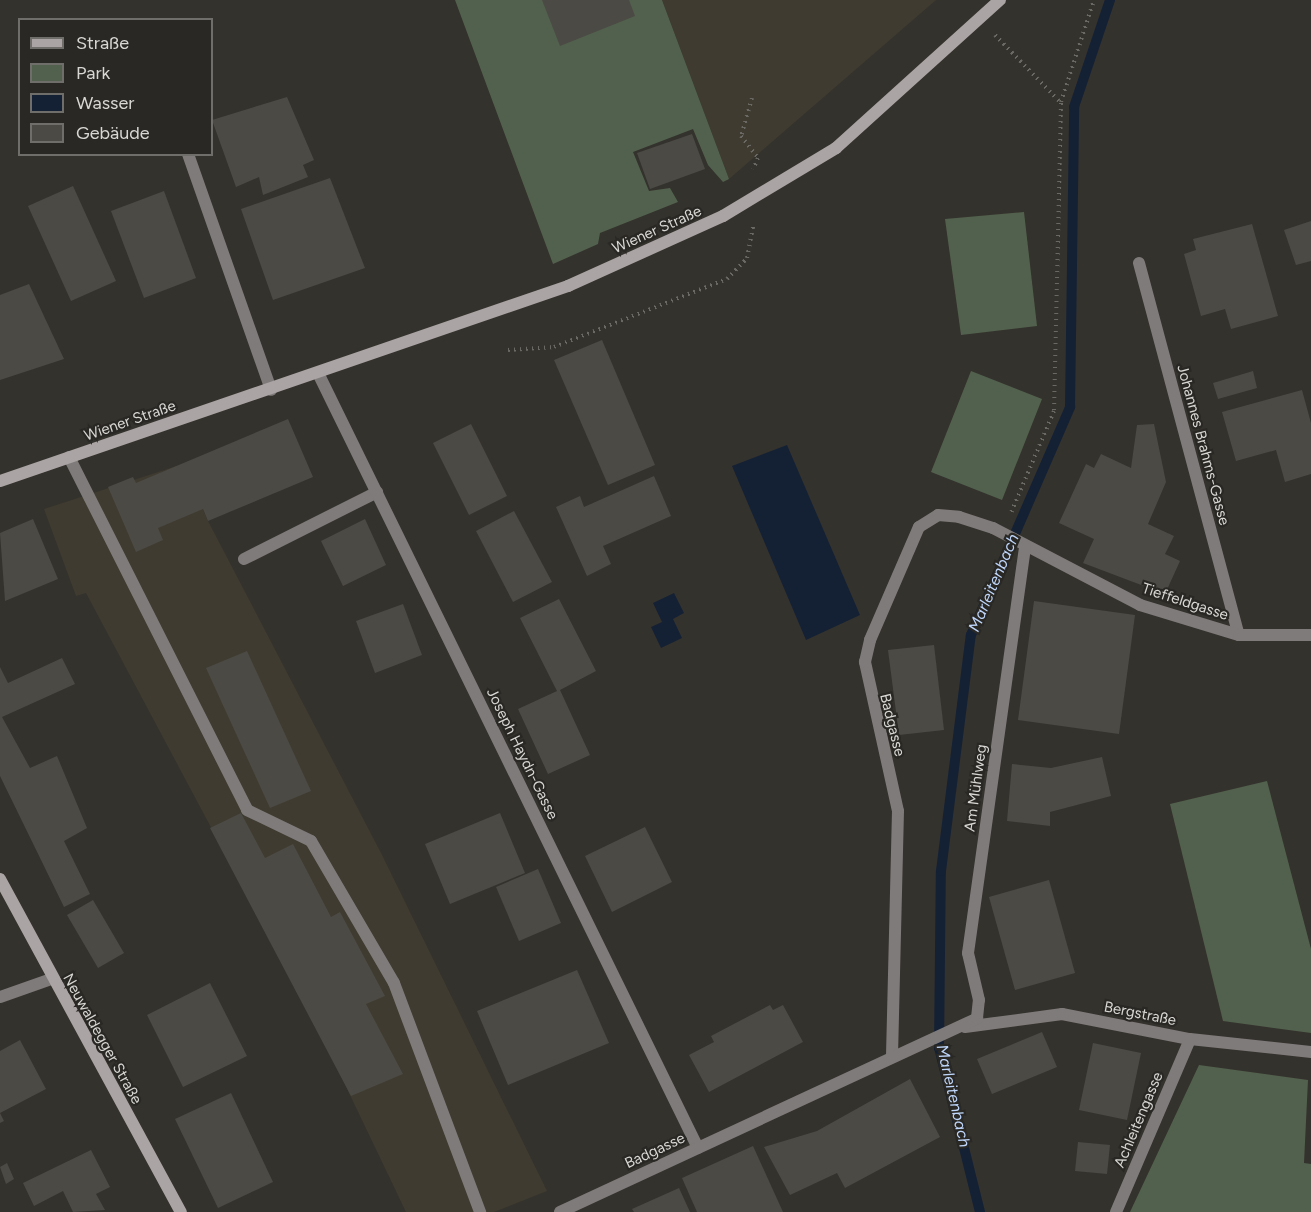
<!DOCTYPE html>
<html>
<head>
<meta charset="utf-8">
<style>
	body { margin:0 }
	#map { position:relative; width:1311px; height:1212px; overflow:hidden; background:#34322d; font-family:Figtree,sans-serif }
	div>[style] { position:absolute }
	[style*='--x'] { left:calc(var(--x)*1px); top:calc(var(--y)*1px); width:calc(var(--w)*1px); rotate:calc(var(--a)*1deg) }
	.built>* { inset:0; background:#3f3b30 }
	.green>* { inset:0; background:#52614d }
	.water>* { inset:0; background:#142135 }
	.stream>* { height:10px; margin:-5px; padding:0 5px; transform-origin:5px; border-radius:5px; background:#142135 }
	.building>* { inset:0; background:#4c4a45 }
	.path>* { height:4px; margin-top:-2px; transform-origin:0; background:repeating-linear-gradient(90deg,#6a6964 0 1.5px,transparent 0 6px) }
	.lane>* { height:12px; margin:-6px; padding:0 6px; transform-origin:6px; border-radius:6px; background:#7f7b7b }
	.street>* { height:12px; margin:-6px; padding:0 6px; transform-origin:6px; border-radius:6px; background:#7f7b7b }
	.secondary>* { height:12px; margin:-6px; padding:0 6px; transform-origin:6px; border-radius:6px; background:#aaa4a4 }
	span { translate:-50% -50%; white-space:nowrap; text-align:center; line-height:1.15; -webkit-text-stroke:4.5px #2a2824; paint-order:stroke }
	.street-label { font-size:15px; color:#d8d7d4 }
	.water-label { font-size:16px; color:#bed6fb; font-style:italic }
	.legend { position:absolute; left:18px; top:18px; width:195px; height:138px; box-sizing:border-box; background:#2a2824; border:2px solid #706e6a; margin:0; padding:8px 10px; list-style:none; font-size:18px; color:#d8d7d4 }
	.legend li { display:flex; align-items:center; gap:12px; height:30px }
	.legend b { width:30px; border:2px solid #706e6a }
</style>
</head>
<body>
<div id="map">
	<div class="built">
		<div style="clip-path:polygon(662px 0,936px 0,729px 179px)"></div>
		<div style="clip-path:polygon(183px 464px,208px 521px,381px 853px,547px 1191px,494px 1212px,406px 1212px,317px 1026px,86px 593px,76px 596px,44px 509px)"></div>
	</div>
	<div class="green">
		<div style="clip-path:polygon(455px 0,662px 0,729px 179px,723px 182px,708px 165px,693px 129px,633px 152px,649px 191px,670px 188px,678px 202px,600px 233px,598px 244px,553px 264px)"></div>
		<div style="clip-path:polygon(1024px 212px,1037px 326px,961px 335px,945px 219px)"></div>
		<div style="clip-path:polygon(971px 371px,1042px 399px,1002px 500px,931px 472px)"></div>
		<div style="clip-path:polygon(1267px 781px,1311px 949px,1311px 1033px,1223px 1021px,1170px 804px)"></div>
		<div style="clip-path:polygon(1199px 1065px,1308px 1080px,1304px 1163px,1311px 1164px,1311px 1212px,1130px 1212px)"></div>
	</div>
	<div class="water">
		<div style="clip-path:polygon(787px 445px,860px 615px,806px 640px,732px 466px)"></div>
		<div style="clip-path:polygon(674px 593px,684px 613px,673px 619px,682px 638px,661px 648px,651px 627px,662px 622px,653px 603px)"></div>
	</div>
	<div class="stream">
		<div style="--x:980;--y:1212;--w:169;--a:-104"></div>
		<div style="--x:939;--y:1048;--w:177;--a:-89.4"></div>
		<div style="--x:941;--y:871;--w:238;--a:-82.8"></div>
		<div style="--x:971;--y:635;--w:249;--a:-66.5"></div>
		<div style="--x:1070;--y:407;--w:300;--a:-89.2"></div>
		<div style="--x:1074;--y:107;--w:113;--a:-71.4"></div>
	</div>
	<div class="building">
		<div style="clip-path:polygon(542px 0,629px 0,635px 16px,560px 46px)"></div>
		<div style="clip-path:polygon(287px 97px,314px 160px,303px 165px,308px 177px,263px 195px,259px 177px,236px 187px,212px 120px)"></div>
		<div style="clip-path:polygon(692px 134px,705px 169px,650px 189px,637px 153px)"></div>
		<div style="clip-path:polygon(330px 178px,365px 268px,273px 300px,241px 209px)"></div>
		<div style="clip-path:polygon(73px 186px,116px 281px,71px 301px,28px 206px)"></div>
		<div style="clip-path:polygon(164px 191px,196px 278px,144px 298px,111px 211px)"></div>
		<div style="clip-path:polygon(1311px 221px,1311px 261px,1296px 265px,1284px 230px)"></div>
		<div style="clip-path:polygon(1252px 224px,1278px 316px,1231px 329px,1225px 309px,1201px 316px,1184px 254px,1196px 250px,1193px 239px)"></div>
		<div style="clip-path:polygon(29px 284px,64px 359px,0 380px,0 295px)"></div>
		<div style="clip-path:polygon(602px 340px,655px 465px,608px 485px,554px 360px)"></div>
		<div style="clip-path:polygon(1253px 371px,1257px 388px,1218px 399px,1213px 383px)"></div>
		<div style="clip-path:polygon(1302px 390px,1311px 423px,1311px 474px,1285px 482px,1276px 450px,1236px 461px,1222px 412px)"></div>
		<div style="clip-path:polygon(288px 419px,313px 477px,208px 521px,203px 509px,158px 528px,163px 540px,136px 552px,108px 487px,133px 477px,136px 483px)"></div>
		<div style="clip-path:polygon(471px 424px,507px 496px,469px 515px,433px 443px)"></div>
		<div style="clip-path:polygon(1154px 424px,1166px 482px,1148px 524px,1174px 536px,1165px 554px,1180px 561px,1165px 594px,1083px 563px,1094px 539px,1059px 523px,1086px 464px,1094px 468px,1101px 454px,1131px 468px,1137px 425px)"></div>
		<div style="clip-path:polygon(654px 476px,671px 516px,603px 546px,611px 564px,587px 576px,556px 507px,580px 496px,584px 507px)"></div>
		<div style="clip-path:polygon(514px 511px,552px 582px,513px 602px,476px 531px)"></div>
		<div style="clip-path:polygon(33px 519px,58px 579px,5px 601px,0 533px)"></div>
		<div style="clip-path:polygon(365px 519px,386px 565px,343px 586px,321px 541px)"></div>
		<div style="clip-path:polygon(559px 599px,596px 671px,560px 690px,590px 755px,548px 774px,518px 709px,557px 691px,520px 618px)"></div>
		<div style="clip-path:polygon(1034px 601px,1135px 615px,1119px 734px,1018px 720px)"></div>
		<div style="clip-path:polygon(403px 604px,422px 655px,375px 673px,356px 621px)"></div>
		<div style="clip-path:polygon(934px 645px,944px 730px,899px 735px,888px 650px)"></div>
		<div style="clip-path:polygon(247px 651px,311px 791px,270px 808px,206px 668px)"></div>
		<div style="clip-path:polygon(62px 658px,75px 684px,2px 717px,30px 768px,57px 756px,87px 828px,64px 841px,90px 894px,64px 907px,0 776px,0 667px,8px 683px)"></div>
		<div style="clip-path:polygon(1102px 757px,1111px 796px,1050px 812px,1050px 826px,1007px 821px,1012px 764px,1051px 768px)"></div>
		<div style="clip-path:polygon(241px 813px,265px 858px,293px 844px,331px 917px,340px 912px,385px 996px,366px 1004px,403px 1074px,351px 1096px,210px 828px)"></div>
		<div style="clip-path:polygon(500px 813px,525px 873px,450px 904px,425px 844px)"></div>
		<div style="clip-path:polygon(645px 827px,672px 882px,612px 912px,585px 856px)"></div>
		<div style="clip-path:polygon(538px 869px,561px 923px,519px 941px,496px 887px)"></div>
		<div style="clip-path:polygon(1049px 880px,1075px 973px,1015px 990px,989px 897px)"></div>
		<div style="clip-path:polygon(93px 900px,124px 953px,98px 968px,67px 915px)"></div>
		<div style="clip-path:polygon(577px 970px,609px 1043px,508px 1085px,477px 1011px)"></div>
		<div style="clip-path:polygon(210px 983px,247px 1056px,183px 1087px,147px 1015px)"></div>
		<div style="clip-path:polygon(770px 1005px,773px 1010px,783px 1005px,803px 1042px,709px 1092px,689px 1055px,714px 1042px,711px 1036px)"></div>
		<div style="clip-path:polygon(1042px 1032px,1057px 1067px,992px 1094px,977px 1059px)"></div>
		<div style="clip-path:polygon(20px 1040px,46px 1089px,0 1113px,4px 1121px,0 1123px,0 1051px)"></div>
		<div style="clip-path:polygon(1093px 1043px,1141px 1053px,1127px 1120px,1079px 1110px)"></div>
		<div style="clip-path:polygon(910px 1079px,940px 1137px,845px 1188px,837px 1173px,790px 1195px,764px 1147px,817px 1131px)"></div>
		<div style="clip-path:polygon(231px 1093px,273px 1182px,218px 1208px,175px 1119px)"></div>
		<div style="clip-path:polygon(1078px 1142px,1110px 1145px,1107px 1174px,1075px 1171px)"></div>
		<div style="clip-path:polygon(753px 1146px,783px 1212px,697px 1212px,682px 1178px)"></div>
		<div style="clip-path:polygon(91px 1150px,110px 1187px,96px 1194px,105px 1210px,73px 1212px,63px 1191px,34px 1206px,23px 1183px)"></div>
		<div style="clip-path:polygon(7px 1163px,14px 1179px,6px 1184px,0 1167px)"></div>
		<div style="clip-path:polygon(679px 1188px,690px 1212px,634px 1212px,632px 1209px)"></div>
	</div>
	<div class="path">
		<div style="--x:995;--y:35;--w:95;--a:45.9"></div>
		<div style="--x:1061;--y:103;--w:308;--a:91.3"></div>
		<div style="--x:1054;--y:411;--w:111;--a:112.9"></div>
		<div style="--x:752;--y:98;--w:40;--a:106"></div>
		<div style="--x:741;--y:136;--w:28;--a:52"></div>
		<div style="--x:758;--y:158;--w:12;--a:114"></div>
		<div style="--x:1061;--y:102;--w:107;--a:-72.1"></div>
		<div style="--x:508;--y:350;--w:46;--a:-3.7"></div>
		<div style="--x:554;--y:347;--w:186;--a:-21.5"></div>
		<div style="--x:727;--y:279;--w:29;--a:-46"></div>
		<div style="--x:747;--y:258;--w:32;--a:-79"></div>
	</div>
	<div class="lane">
		<div style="--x:69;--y:457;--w:395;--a:63.2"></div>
		<div style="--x:247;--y:810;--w:71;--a:25.8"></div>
		<div style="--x:311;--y:841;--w:164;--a:59.7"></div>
		<div style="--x:394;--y:983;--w:245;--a:69.4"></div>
		<div style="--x:244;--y:559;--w:149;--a:-26.7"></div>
	</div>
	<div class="street">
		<div style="--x:188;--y:154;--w:250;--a:70.6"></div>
		<div style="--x:1139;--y:263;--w:385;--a:75"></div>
		<div style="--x:318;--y:373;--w:863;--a:63.88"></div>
		<div style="--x:0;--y:997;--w:54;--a:-19.4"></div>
		<div style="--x:965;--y:1027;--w:98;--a:-7.6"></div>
		<div style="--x:1062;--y:1014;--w:130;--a:11.1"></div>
		<div style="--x:1190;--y:1039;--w:122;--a:6.1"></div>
		<div style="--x:892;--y:1056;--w:245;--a:-88.6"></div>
		<div style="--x:898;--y:811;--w:153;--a:-102.5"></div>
		<div style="--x:865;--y:662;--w:23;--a:-77"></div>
		<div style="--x:870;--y:640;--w:123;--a:-66.6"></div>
		<div style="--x:919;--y:527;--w:22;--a:-32"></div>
		<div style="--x:938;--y:515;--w:21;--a:5"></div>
		<div style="--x:959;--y:517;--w:36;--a:18"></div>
		<div style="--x:993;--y:528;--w:166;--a:27.6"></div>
		<div style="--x:1140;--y:605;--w:103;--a:16.9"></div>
		<div style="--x:1239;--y:635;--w:72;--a:0"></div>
		<div style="--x:560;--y:1212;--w:460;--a:-24.9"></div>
		<div style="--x:977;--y:1018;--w:18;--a:-84"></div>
		<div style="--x:979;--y:1000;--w:48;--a:-103.2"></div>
		<div style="--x:968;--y:953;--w:410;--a:-82"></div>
		<div style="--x:1116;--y:1212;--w:188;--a:-66.8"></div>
	</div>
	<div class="secondary">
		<div style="--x:0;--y:481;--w:601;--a:-18.95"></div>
		<div style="--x:568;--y:286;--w:170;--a:-24.3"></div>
		<div style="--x:723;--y:216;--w:132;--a:-31"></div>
		<div style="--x:836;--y:148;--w:221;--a:-42.1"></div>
		<div style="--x:0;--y:879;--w:379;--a:61.5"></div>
	</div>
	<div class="street-label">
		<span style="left:657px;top:230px;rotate:-24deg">Wiener Straße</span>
		<span style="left:130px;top:421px;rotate:-19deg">Wiener Straße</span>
		<span style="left:1203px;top:445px;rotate:75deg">Johannes Brahms-Gasse</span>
		<span style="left:1185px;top:602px;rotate:18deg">Tieffeldgasse</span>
		<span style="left:892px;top:725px;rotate:76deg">Badgasse</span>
		<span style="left:522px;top:754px;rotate:64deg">Joseph Haydn-Gasse</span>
		<span style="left:976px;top:788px;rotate:-82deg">Am Mühlweg</span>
		<span style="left:1140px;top:1014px;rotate:11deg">Bergstraße</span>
		<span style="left:102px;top:1039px;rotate:61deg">Neuwaldegger Straße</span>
		<span style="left:1139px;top:1120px;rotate:-67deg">Achleitengasse</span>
		<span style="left:655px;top:1151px;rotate:-25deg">Badgasse</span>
	</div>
	<div class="water-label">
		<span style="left:994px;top:583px;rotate:-67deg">Marleitenbach</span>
		<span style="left:953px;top:1096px;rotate:77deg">Marleitenbach</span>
	</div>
	<ul class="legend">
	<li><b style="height:8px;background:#aaa4a4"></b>Straße</li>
	<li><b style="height:16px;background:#52614d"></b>Park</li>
	<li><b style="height:16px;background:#142135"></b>Wasser</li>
	<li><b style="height:16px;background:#4c4a45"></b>Gebäude</li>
	</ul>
</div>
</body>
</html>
